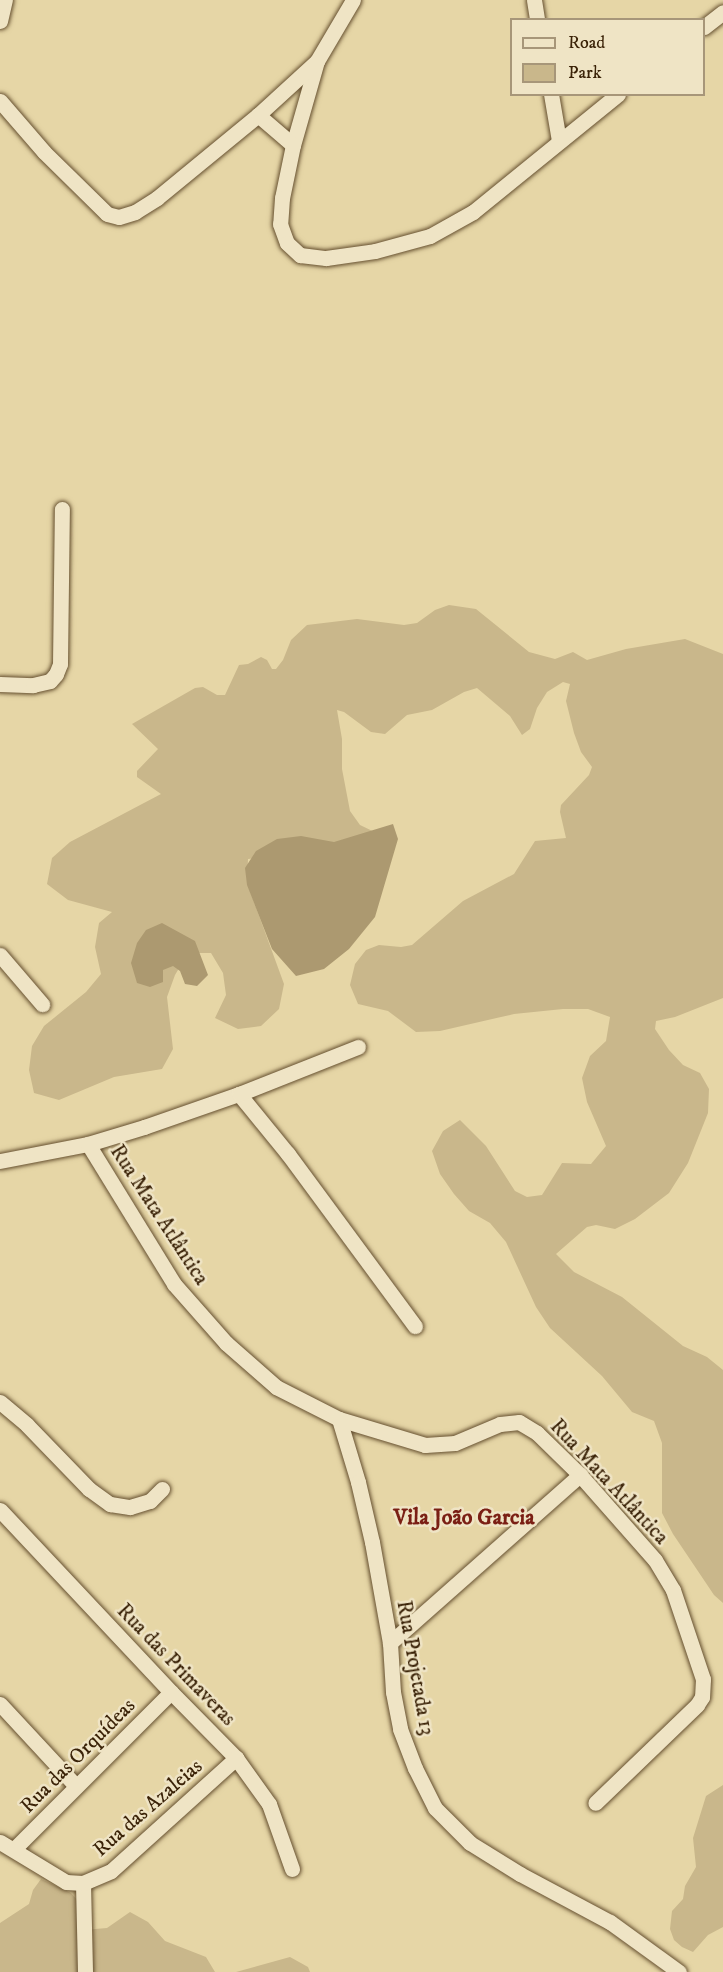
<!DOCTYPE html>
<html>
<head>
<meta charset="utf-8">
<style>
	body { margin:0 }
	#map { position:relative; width:723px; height:1972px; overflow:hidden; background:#e6d6a6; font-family:"IM FELL DW Pica",serif }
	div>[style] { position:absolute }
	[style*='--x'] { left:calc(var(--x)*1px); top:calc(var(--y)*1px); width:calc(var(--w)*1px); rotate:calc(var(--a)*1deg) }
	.green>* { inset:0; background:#c9b78b }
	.water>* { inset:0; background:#ac9970 }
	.roads { filter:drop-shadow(0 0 2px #654f2f) drop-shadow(0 0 2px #654f2f) }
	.street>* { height:15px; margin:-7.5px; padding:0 7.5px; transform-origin:7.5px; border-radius:7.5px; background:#efe4c5 }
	span { translate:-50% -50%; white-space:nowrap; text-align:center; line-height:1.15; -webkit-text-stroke:5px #efe4c5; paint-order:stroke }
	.street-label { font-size:21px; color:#3a2207 }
	.neighbourhood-label { font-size:22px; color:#7a1f14; font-weight:700 }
	.legend { position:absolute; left:510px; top:18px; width:195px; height:78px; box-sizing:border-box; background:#efe4c5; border:2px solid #a79679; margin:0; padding:8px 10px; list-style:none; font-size:18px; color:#3a2207 }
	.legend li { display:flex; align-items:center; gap:12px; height:30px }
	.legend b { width:30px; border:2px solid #a79679 }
</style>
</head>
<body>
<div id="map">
	<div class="green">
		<div style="clip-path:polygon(449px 605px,476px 609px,529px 652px,555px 659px,573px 652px,587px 660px,626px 649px,685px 639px,723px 654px,723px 998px,675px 1017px,656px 1021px,655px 1029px,669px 1050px,683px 1065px,700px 1073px,709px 1089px,708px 1113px,688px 1163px,669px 1193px,635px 1219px,615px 1229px,596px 1225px,587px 1227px,556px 1254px,574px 1272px,622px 1297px,683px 1346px,707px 1357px,723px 1370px,723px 1603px,714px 1595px,673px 1534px,662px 1513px,662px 1443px,654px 1421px,632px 1412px,602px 1376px,550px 1328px,536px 1307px,506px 1242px,490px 1223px,469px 1211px,454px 1194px,440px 1174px,432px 1151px,443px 1131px,460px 1120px,486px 1146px,515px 1191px,527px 1197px,542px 1195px,562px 1163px,591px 1164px,606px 1146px,587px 1102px,582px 1078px,590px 1056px,606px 1041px,610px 1017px,588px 1009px,563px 1009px,514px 1014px,440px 1031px,416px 1032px,388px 1011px,358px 1004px,350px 985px,355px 964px,366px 950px,379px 945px,401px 947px,412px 945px,463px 901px,514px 874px,535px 841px,566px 838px,560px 812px,561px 805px,589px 775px,592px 767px,581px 752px,574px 733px,566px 701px,570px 684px,563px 682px,547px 692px,537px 708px,530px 729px,522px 735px,510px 716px,477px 688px,464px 692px,432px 710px,407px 715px,385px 734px,371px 732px,344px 712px,337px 710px,342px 739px,342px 769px,350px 811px,360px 825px,389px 839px,299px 854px,248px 859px,247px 883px,284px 984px,279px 1009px,261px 1026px,238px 1029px,215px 1018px,226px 995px,223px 973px,211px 953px,188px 953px,175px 975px,167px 997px,173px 1049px,162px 1069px,114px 1077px,59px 1100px,34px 1093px,29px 1070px,32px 1046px,44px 1026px,86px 992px,101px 974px,95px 947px,99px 923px,112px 912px,68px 900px,47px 884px,52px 858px,70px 842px,161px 794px,137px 777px,137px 771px,158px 749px,132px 724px,195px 688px,203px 687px,217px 695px,225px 695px,239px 665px,248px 664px,261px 657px,267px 660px,272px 669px,276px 669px,283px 660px,291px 640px,307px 625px,357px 619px,404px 625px,417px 623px,435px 610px)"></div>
		<div style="clip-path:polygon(723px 1785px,723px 1927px,708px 1935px,693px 1952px,682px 1947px,674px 1940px,670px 1929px,672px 1911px,683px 1899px,685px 1886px,696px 1867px,693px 1838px,706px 1796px)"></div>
		<div style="clip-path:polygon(41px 1879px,71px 1893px,79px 1902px,83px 1930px,107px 1928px,130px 1912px,148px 1922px,165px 1941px,206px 1957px,215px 1972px,0 1972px,0 1923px,29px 1904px,33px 1890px)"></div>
		<div style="clip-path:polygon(290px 1957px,308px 1967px,310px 1972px,236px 1972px)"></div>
	</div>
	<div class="water">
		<div style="clip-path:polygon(393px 824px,398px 839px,375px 917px,349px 949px,324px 969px,296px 976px,272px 949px,247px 885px,245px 868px,256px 851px,277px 839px,301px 836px,334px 842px)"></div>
		<div style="clip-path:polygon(162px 923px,195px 941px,208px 975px,197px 986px,185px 984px,180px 971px,173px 966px,163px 970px,163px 982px,150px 987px,137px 983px,131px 963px,137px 943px,146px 930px)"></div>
	</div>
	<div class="roads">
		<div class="street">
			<div style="--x:353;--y:0;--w:71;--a:120.5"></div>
			<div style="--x:317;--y:61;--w:87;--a:105.9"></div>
			<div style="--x:293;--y:145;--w:54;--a:101.7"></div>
			<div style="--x:282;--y:198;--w:26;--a:94"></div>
			<div style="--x:280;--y:224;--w:20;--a:70"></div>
			<div style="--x:287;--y:243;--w:18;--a:43"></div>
			<div style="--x:300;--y:255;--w:26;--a:7"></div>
			<div style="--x:326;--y:258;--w:49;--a:-8.1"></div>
			<div style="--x:375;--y:251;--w:57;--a:-15.3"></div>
			<div style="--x:430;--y:236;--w:49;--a:-29.2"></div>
			<div style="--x:473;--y:212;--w:187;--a:-39.1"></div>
			<div style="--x:534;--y:0;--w:20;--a:81"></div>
			<div style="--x:0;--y:21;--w:22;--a:-77"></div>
			<div style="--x:704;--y:27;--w:24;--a:-38"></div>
			<div style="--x:551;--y:94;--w:48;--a:80.3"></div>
			<div style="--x:0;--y:101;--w:67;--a:49.2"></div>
			<div style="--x:44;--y:152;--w:88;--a:44.5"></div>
			<div style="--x:107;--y:214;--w:12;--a:14"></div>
			<div style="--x:119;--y:217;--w:17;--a:-17"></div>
			<div style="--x:135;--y:212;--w:26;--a:-32"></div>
			<div style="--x:157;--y:198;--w:131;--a:-39.4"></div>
			<div style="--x:258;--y:115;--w:80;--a:-42.5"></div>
			<div style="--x:258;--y:115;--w:46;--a:40.6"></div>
			<div style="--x:0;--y:684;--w:33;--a:2"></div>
			<div style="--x:33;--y:685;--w:17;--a:-13"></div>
			<div style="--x:50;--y:681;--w:9;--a:-49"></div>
			<div style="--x:56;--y:674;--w:11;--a:-68"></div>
			<div style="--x:60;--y:664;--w:155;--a:-89.3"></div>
			<div style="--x:0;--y:955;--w:65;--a:49.4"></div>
			<div style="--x:239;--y:1094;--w:77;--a:50.8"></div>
			<div style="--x:288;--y:1154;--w:214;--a:53.6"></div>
			<div style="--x:88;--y:1144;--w:164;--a:58.4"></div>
			<div style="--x:174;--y:1284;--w:79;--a:48.6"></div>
			<div style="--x:226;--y:1343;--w:67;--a:41.3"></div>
			<div style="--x:276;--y:1387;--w:71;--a:26.9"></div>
			<div style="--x:339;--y:1419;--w:90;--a:16.8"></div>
			<div style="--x:425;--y:1445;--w:30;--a:-4"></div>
			<div style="--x:455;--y:1443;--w:49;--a:-22.9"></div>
			<div style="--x:500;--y:1424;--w:19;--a:-6"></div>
			<div style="--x:519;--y:1422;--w:21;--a:31"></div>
			<div style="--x:537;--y:1433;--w:60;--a:44.3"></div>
			<div style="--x:580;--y:1475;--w:113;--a:48.6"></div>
			<div style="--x:655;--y:1560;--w:35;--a:59"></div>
			<div style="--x:673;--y:1590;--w:94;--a:71.4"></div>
			<div style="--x:703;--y:1679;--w:18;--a:93"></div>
			<div style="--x:702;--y:1697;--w:9;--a:122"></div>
			<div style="--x:697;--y:1705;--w:141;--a:136.1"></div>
			<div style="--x:0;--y:1161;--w:90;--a:-10.9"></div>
			<div style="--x:88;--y:1144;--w:59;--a:-16.9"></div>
			<div style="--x:144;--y:1127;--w:101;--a:-19.2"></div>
			<div style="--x:239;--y:1094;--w:128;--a:-21.6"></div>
			<div style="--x:0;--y:1402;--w:35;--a:40"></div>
			<div style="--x:27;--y:1425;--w:89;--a:45.9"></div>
			<div style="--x:89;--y:1489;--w:26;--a:36"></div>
			<div style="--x:110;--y:1504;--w:20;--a:9"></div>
			<div style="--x:130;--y:1507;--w:21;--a:-17"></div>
			<div style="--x:150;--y:1501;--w:17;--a:-45"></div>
			<div style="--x:339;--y:1419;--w:66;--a:73.2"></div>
			<div style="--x:358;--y:1482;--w:62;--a:76.9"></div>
			<div style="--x:372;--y:1542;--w:103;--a:79.9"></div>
			<div style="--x:390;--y:1643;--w:49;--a:86.5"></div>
			<div style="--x:393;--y:1692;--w:38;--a:79"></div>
			<div style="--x:400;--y:1729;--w:42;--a:69"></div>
			<div style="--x:415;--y:1768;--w:45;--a:63.4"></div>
			<div style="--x:435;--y:1808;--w:49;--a:45"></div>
			<div style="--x:470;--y:1843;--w:59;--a:31.8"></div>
			<div style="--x:520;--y:1874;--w:102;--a:28.1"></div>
			<div style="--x:610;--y:1922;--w:85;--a:35.9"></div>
			<div style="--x:0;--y:1510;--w:250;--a:46.8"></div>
			<div style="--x:171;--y:1692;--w:93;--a:45.4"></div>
			<div style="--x:236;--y:1758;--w:57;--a:54.3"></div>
			<div style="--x:269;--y:1804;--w:69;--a:70.5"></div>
			<div style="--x:390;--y:1643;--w:254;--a:-41.5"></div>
			<div style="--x:0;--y:1704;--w:112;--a:47.2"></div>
			<div style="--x:0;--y:1842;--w:77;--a:31.2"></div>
			<div style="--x:66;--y:1882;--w:17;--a:3"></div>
			<div style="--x:83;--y:1883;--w:89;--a:88.7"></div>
			<div style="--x:14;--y:1849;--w:222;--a:-45"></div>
			<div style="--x:83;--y:1883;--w:30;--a:-23"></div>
			<div style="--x:111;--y:1871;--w:169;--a:-42.1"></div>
		</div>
	</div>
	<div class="street-label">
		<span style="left:159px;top:1215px;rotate:57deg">Rua Mata Atlântica</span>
		<span style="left:609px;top:1482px;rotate:47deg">Rua Mata Atlântica</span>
		<span style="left:176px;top:1665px;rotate:46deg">Rua das Primaveras</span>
		<span style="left:415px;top:1668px;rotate:80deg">Rua Projetada 13</span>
		<span style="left:78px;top:1756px;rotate:-45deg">Rua das Orquídeas</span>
		<span style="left:148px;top:1808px;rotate:-41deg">Rua das Azaleias</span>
	</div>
	<div class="neighbourhood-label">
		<span style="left:464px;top:1518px">Vila João Garcia</span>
	</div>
	<ul class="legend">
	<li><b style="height:8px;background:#efe4c5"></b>Road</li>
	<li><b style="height:16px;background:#c9b78b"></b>Park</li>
	</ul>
</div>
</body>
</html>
